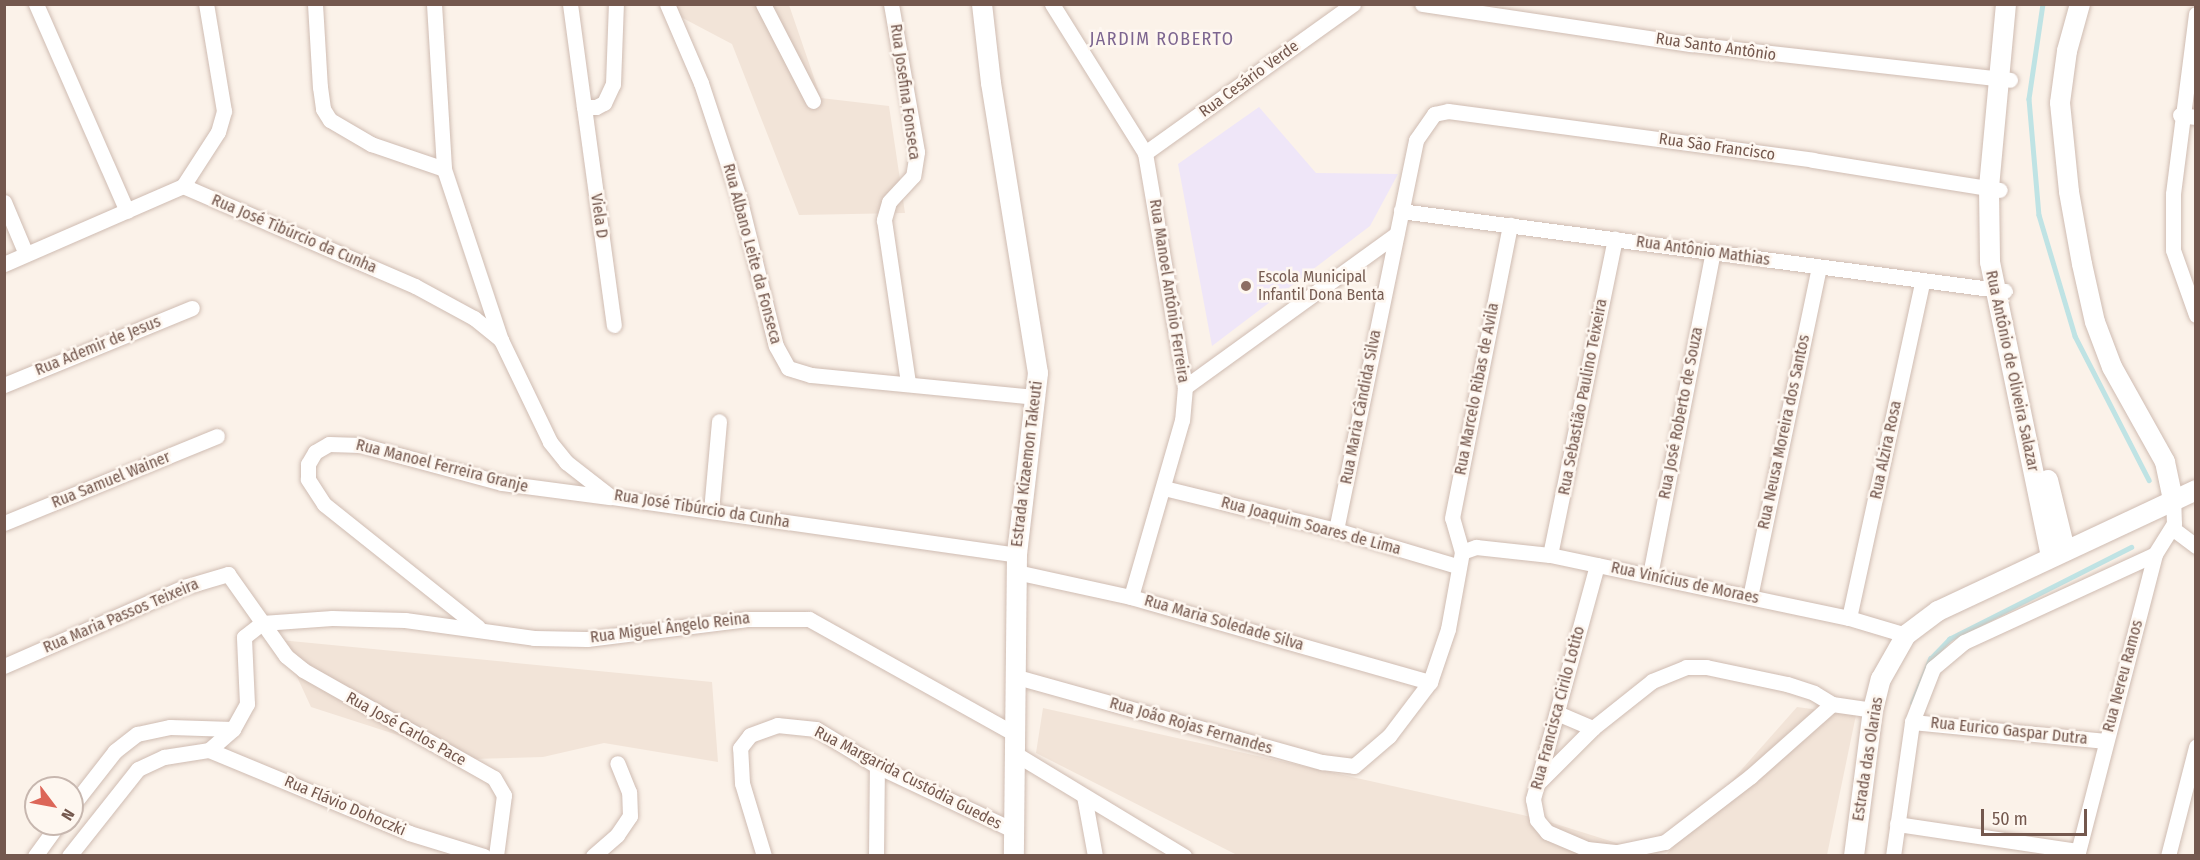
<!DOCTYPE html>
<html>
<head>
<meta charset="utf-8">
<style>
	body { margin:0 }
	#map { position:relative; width:2200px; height:860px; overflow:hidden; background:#fbf2e9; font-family:"Fira Sans Condensed",sans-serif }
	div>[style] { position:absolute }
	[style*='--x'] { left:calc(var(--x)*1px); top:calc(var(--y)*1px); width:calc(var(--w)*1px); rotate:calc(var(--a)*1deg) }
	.residential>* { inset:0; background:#f2e4d8 }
	.education>* { inset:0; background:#efe6f8 }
	.stream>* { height:4.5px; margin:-2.25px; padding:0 2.25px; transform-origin:2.25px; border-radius:2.25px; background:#bfe3e4 }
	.roads { filter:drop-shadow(0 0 2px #cfbcb2) drop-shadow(0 0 2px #cfbcb2) }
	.street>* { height:15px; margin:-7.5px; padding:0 7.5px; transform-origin:7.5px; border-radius:7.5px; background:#fff }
	.secondary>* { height:20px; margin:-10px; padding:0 10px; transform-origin:10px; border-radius:10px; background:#fff }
	.dots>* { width:16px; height:16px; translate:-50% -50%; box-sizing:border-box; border:3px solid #fef7f0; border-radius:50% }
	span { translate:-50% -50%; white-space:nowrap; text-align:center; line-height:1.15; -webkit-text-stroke:5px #fef7f0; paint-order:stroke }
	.street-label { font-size:16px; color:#74584e }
	.education-label { font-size:16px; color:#785e54 }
	.left { translate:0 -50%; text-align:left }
	.neighbourhood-label { font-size:18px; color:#7d6690; letter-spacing:1.5px }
	.frame { position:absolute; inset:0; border:6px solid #74584e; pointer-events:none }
	.north { position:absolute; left:24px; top:776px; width:60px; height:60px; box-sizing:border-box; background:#fef7f0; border:2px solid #c7b7af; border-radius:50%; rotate:122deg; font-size:16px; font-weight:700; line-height:24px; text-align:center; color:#74584e }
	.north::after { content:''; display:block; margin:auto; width:21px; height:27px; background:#dc6658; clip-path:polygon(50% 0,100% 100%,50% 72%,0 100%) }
	.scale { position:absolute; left:1981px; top:809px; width:106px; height:27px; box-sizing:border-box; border:3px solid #74584e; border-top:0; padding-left:8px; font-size:18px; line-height:21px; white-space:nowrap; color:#74584e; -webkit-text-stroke:4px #fef7f0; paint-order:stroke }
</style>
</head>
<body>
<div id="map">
	<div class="residential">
		<div style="clip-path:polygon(658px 5px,789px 5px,821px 98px,889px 106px,905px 213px,799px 215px,732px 44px)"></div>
		<div style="clip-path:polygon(280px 640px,712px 682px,718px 762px,604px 743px,543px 757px,472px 759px,311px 707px)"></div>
		<div style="clip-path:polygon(1797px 707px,1856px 715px,1827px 855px,1665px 856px)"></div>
		<div style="clip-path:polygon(1043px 708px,1540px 819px,1655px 855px,1237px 855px,1036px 753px)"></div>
	</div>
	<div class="education">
		<div style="clip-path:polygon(1259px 107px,1316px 173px,1398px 174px,1370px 226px,1212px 346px,1178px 164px)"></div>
	</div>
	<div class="stream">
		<div style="--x:2043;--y:4;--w:96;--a:98.4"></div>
		<div style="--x:2029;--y:99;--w:116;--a:85.1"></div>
		<div style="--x:2039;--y:215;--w:126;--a:73.4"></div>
		<div style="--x:2075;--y:336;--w:162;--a:62.8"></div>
		<div style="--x:1912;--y:703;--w:48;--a:-67.8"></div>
		<div style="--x:1930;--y:659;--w:28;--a:-46"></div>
		<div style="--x:1949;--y:639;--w:204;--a:-26.8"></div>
	</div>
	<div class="roads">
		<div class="street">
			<div style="--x:36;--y:4;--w:226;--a:66.3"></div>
			<div style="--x:315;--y:4;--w:83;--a:86.6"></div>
			<div style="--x:320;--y:87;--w:22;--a:82"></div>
			<div style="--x:323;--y:109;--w:13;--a:58"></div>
			<div style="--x:330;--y:120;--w:48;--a:30.3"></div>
			<div style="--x:371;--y:144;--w:77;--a:18.9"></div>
			<div style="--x:434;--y:4;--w:165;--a:86.5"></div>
			<div style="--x:444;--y:169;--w:180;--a:71.6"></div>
			<div style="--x:570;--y:4;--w:104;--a:82.3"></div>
			<div style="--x:584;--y:107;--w:12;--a:0"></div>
			<div style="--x:596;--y:107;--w:9;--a:-27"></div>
			<div style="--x:604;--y:103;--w:21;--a:-65"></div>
			<div style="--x:613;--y:84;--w:80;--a:-87.9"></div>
			<div style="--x:667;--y:4;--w:86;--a:66.7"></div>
			<div style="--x:701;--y:83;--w:124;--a:71.7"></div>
			<div style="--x:740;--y:201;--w:149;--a:76.1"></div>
			<div style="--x:776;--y:346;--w:25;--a:61"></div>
			<div style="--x:788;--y:368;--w:24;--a:17"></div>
			<div style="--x:811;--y:375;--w:227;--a:5.6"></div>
			<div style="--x:763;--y:4;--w:109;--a:62.7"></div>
			<div style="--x:891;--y:4;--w:150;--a:80"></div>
			<div style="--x:917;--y:152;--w:24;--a:99"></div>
			<div style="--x:913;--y:176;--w:35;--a:133"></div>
			<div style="--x:889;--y:202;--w:19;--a:106"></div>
			<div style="--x:884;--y:220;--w:165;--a:81.6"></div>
			<div style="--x:1052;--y:4;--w:176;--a:58"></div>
			<div style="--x:1145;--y:153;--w:237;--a:80.3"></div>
			<div style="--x:1185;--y:387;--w:33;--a:95"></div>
			<div style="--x:1182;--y:420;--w:184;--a:106.1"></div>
			<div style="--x:1422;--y:4;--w:272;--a:8.5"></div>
			<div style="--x:1691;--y:44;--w:321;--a:6.4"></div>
			<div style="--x:2196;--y:14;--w:181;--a:97.3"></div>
			<div style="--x:2173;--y:194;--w:56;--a:90"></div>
			<div style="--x:2173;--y:250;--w:69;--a:70.5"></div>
			<div style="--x:584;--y:107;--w:220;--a:82.2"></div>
			<div style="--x:2180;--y:115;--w:16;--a:7"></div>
			<div style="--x:1145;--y:153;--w:256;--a:-35.6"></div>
			<div style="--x:183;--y:186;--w:253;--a:23.3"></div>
			<div style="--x:415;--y:286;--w:67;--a:28.5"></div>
			<div style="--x:474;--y:318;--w:35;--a:39"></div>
			<div style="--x:501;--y:340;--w:113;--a:64.3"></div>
			<div style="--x:550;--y:442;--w:26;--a:51"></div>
			<div style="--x:566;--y:462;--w:57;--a:37.9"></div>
			<div style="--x:611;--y:497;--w:410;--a:8.1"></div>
			<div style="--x:183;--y:186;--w:64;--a:-57.1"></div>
			<div style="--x:218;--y:132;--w:22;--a:-74"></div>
			<div style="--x:224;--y:111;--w:109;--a:-99.5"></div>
			<div style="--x:4;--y:202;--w:56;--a:67.1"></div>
			<div style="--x:1401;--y:211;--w:609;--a:7.54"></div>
			<div style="--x:4;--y:264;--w:195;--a:-23.5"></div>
			<div style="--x:4;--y:385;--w:203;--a:-22.3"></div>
			<div style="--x:1185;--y:387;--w:261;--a:-35.9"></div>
			<div style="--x:1164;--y:488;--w:177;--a:13.7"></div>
			<div style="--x:1336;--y:530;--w:126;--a:16.6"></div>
			<div style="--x:711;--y:511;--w:90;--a:-84.9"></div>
			<div style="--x:4;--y:523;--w:230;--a:-22.2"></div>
			<div style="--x:2172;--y:528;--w:30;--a:37"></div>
			<div style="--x:1336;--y:530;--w:398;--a:-78.4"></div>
			<div style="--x:1416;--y:140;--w:32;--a:-55"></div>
			<div style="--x:1434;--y:114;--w:14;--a:-12"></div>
			<div style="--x:1448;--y:111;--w:368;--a:7.6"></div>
			<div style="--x:1813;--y:160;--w:189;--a:9.1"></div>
			<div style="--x:1462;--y:552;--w:15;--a:-20"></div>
			<div style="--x:1476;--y:547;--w:74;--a:6.2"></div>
			<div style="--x:1550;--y:555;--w:306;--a:11.9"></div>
			<div style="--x:1849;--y:618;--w:59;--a:16.6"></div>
			<div style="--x:1462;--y:552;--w:35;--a:-106"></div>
			<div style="--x:1452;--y:518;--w:299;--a:-78.8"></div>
			<div style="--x:1550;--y:555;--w:323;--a:-78.4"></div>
			<div style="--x:1597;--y:565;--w:243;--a:105.3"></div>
			<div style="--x:1533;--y:799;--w:21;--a:79"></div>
			<div style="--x:1537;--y:820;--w:16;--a:50"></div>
			<div style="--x:1547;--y:832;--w:43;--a:23"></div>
			<div style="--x:1587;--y:849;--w:30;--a:6"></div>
			<div style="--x:1617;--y:852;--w:49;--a:-11.8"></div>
			<div style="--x:1665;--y:842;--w:108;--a:-37.5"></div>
			<div style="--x:1751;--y:776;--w:108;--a:-41.6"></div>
			<div style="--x:1016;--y:572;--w:118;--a:12.3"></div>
			<div style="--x:1131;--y:597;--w:311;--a:15.9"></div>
			<div style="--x:1650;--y:575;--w:329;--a:-79"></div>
			<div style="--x:1750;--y:597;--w:337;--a:-78.2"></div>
			<div style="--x:1849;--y:618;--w:344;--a:-77.7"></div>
			<div style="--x:478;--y:627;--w:197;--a:-141.4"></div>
			<div style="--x:324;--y:504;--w:30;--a:-123"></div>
			<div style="--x:308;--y:479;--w:15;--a:-90"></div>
			<div style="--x:308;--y:464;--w:14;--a:-60"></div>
			<div style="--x:315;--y:452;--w:16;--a:-30"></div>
			<div style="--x:329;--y:444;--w:32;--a:2"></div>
			<div style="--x:361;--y:445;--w:146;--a:15.1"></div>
			<div style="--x:502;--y:483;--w:108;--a:7.5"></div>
			<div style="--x:4;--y:666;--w:197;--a:-23.7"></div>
			<div style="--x:184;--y:587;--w:46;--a:-16.5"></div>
			<div style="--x:228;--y:574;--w:100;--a:54.7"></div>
			<div style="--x:286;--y:656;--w:22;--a:39"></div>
			<div style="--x:303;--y:670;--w:219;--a:29.5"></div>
			<div style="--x:494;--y:778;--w:20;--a:60"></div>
			<div style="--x:504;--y:795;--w:62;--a:97.5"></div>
			<div style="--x:1017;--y:677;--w:317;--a:15.6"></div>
			<div style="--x:1322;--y:762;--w:32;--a:7"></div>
			<div style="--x:1354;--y:766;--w:46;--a:-40.6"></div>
			<div style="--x:1389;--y:736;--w:68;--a:-52.8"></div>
			<div style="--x:1430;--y:682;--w:56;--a:-71.2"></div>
			<div style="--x:1448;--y:629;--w:78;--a:-79.7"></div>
			<div style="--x:1557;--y:713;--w:39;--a:23"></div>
			<div style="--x:1912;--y:722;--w:195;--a:5.6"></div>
			<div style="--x:209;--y:750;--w:217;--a:22.5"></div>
			<div style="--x:409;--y:833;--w:78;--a:17"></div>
			<div style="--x:1014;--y:753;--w:199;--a:31.2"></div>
			<div style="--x:1538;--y:783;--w:78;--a:-45"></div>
			<div style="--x:1593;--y:728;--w:75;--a:-38.5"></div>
			<div style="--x:1652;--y:681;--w:37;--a:-22"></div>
			<div style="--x:1686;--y:667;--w:20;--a:0"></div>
			<div style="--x:1706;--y:667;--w:83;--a:11.9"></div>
			<div style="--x:1787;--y:684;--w:28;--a:18"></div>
			<div style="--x:1814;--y:693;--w:21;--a:31"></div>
			<div style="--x:1832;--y:704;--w:41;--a:8.3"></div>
			<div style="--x:1084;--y:796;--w:61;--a:79.6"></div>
			<div style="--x:72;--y:806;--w:70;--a:-52"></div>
			<div style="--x:115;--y:751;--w:28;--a:-38"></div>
			<div style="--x:137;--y:734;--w:34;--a:-12"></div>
			<div style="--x:170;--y:727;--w:63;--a:1.8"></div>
			<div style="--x:1897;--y:824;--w:183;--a:8.5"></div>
			<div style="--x:35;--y:856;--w:39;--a:-54"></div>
			<div style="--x:69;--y:856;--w:111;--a:-51.6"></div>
			<div style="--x:138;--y:769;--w:29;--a:-25"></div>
			<div style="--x:164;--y:757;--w:46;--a:-8.8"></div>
			<div style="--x:209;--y:750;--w:32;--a:-41"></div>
			<div style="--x:233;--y:729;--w:29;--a:-61"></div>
			<div style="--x:247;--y:704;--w:67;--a:-92.6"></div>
			<div style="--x:244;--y:637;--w:23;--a:-38"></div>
			<div style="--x:262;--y:623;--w:70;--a:-4.1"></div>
			<div style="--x:332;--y:618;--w:73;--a:1.6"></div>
			<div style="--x:405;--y:620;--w:130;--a:7.9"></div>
			<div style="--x:534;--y:638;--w:53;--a:1.1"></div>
			<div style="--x:587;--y:639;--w:161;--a:-7.1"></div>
			<div style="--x:747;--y:619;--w:62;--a:0"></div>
			<div style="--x:809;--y:619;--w:236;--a:29.2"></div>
			<div style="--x:593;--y:856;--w:32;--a:-41"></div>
			<div style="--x:617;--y:835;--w:23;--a:-56"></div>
			<div style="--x:630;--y:816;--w:24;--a:-92"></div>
			<div style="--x:629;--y:792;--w:31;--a:-112"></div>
			<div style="--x:764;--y:856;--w:76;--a:-106.8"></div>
			<div style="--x:742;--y:783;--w:35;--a:-93"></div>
			<div style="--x:740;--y:748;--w:16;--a:-52"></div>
			<div style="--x:750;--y:735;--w:29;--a:-20"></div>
			<div style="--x:777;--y:725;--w:39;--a:6"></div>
			<div style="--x:816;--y:729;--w:71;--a:31.2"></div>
			<div style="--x:877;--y:766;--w:153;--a:25.2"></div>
			<div style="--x:876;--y:856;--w:90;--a:-89.4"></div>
			<div style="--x:1893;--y:856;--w:135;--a:-81.9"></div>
			<div style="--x:1912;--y:722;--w:58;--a:-68.7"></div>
			<div style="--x:1933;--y:668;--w:40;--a:-40"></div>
			<div style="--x:1964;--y:642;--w:210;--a:-24.7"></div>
			<div style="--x:2077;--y:856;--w:312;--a:-75.5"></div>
			<div style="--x:2155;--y:554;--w:36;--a:-58"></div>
			<div style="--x:2174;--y:524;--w:24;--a:-92"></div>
			<div style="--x:2168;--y:856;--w:113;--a:-75.6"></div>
		</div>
		<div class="secondary">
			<div style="--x:982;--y:4;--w:80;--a:83.5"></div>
			<div style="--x:991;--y:83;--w:294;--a:80.8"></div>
			<div style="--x:1038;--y:373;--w:183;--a:96.6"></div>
			<div style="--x:1017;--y:555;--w:301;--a:90.6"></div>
			<div style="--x:2006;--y:4;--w:185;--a:95.3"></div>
			<div style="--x:1989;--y:188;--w:74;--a:89.2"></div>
			<div style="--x:1990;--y:262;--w:301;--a:78.3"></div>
			<div style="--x:2080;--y:4;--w:49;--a:105.5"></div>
			<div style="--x:2067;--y:51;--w:52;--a:97.7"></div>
			<div style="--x:2060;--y:103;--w:89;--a:84.2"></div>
			<div style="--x:2069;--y:192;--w:73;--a:79.8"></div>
			<div style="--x:2082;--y:264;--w:59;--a:77.4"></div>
			<div style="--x:2095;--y:322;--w:48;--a:69.3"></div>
			<div style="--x:2112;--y:367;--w:109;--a:60.8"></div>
			<div style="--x:2165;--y:462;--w:39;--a:78"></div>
			<div style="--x:2048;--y:480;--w:72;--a:76.3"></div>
			<div style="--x:1854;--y:856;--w:147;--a:-82.6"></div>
			<div style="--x:1873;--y:710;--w:32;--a:-76"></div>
			<div style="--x:1881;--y:679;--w:51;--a:-60.4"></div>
			<div style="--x:1906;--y:635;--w:40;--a:-37"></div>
			<div style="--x:1938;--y:611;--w:285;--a:-25.1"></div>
		</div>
	</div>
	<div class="dots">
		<div style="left:1246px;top:286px;background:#8d6e63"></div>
	</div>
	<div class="street-label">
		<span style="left:1716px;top:47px;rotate:8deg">Rua Santo Antônio</span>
		<span style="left:1249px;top:79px;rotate:-36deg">Rua Cesário Verde</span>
		<span style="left:905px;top:92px;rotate:82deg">Rua Josefina Fonseca</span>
		<span style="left:1717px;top:147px;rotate:8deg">Rua São Francisco</span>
		<span style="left:599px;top:216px;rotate:82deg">Viela D</span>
		<span style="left:294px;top:234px;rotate:23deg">Rua José Tibúrcio da Cunha</span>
		<span style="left:1703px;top:251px;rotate:8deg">Rua Antônio Mathias</span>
		<span style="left:752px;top:254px;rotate:75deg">Rua Albano Leite da Fonseca</span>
		<span style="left:1169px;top:291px;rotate:81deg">Rua Manoel Antônio Ferreira</span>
		<span style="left:98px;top:346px;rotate:-22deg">Rua Ademir de Jesus</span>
		<span style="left:2012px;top:371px;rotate:78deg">Rua Antônio de Oliveira Salazar</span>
		<span style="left:1477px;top:389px;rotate:-79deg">Rua Marcelo Ribas de Avila</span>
		<span style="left:1583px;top:397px;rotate:-79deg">Rua Sebastião Paulino Teixeira</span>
		<span style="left:1361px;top:407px;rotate:-79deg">Rua Maria Cândida Silva</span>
		<span style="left:1681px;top:413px;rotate:-79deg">Rua José Roberto de Souza</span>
		<span style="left:1784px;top:432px;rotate:-78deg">Rua Neusa Moreira dos Santos</span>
		<span style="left:1886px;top:450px;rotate:-78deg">Rua Alzira Rosa</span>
		<span style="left:1027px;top:464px;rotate:-83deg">Estrada Kizaemon Takeuti</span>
		<span style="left:442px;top:466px;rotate:14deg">Rua Manoel Ferreira Granje</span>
		<span style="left:111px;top:480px;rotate:-22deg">Rua Samuel Wainer</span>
		<span style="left:702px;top:509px;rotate:9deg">Rua José Tibúrcio da Cunha</span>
		<span style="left:1311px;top:526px;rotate:15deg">Rua Joaquim Soares de Lima</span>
		<span style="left:1685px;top:583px;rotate:12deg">Rua Vinícius de Moraes</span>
		<span style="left:121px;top:616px;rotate:-23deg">Rua Maria Passos Teixeira</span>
		<span style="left:1224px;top:623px;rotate:16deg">Rua Maria Soledade Silva</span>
		<span style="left:670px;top:628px;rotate:-7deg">Rua Miguel Ângelo Reina</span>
		<span style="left:2123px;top:676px;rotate:-75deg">Rua Nereu Ramos</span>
		<span style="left:1558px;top:708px;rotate:-75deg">Rua Francisca Cirilo Lotito</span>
		<span style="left:1191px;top:726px;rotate:16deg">Rua João Rojas Fernandes</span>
		<span style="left:406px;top:729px;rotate:29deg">Rua José Carlos Pace</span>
		<span style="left:2009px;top:731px;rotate:6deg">Rua Eurico Gaspar Dutra</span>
		<span style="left:1868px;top:759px;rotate:-81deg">Estrada das Olarias</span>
		<span style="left:908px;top:778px;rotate:27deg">Rua Margarida Custódia Guedes</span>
		<span style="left:345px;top:806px;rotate:23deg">Rua Flávio Dohoczki</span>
	</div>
	<div class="education-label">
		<span class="left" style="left:1258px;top:286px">Escola Municipal<br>Infantil Dona Benta</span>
	</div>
	<div class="neighbourhood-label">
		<span style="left:1162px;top:39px">JARDIM ROBERTO</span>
	</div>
	<div class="frame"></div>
	<div class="north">N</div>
	<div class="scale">50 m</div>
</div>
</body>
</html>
